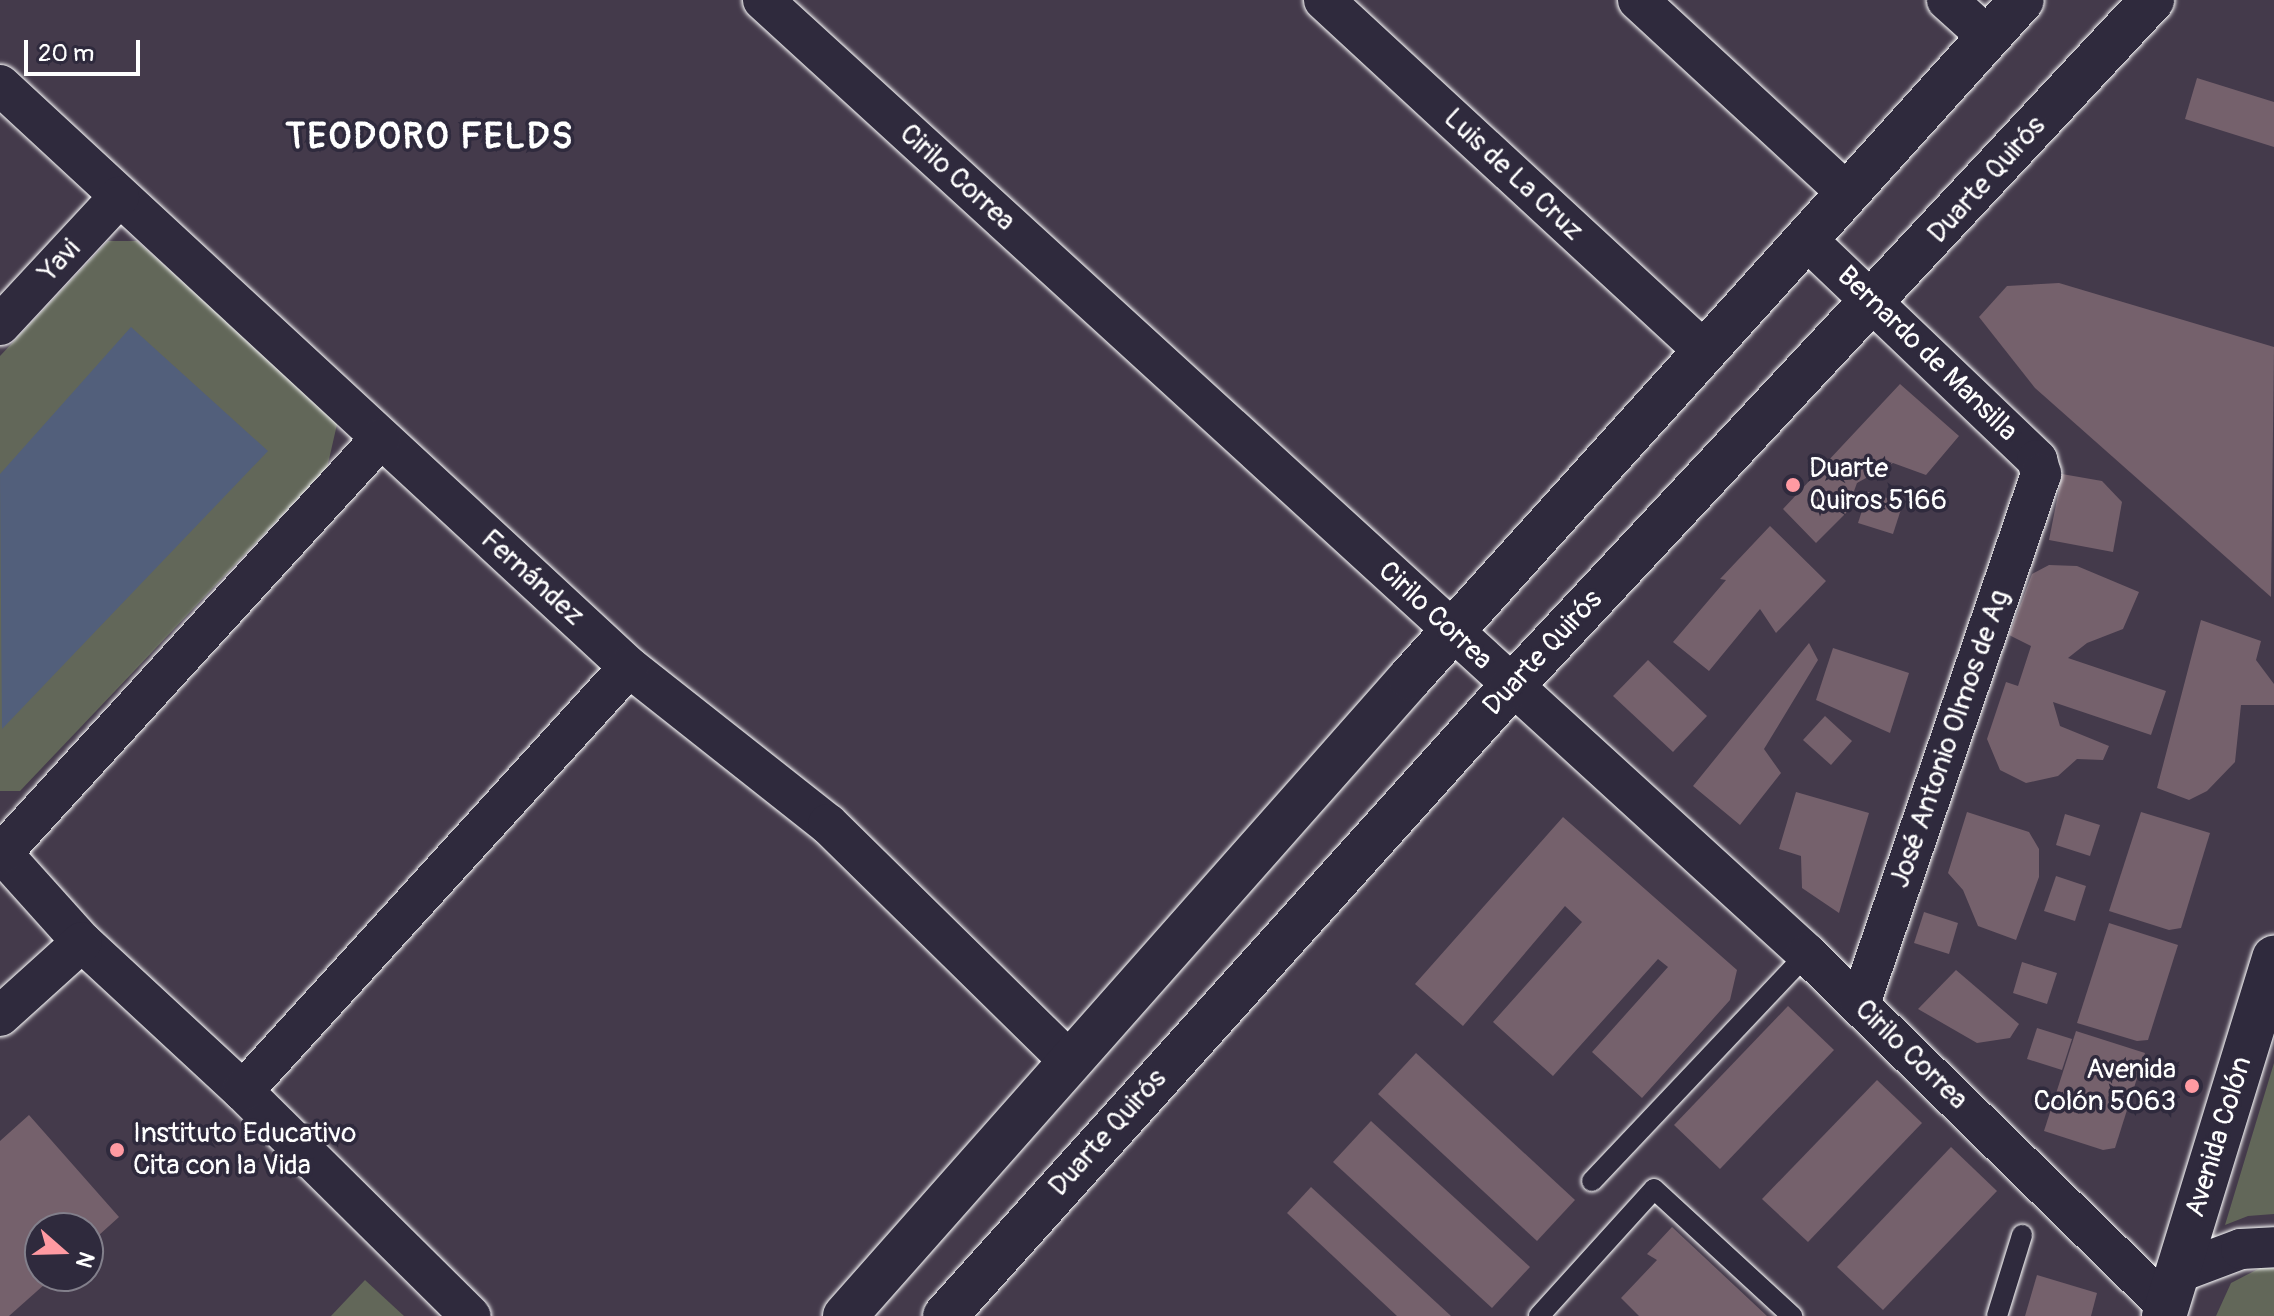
<!DOCTYPE html>
<html>
<head>
<meta charset="utf-8">
<style>
	body { margin:0 }
	#map { position:relative; width:2274px; height:1316px; overflow:hidden; background:#443a4b; font-family:Pangolin,sans-serif }
	div>[style] { position:absolute }
	[style*='--x'] { left:calc(var(--x)*1px); top:calc(var(--y)*1px); width:calc(var(--w)*1px); rotate:calc(var(--a)*1deg) }
	.green>* { inset:0; background:#626759 }
	.water>* { inset:0; background:#525f7b }
	.building>* { inset:0; background:#75616c }
	.roads { filter:drop-shadow(0 0 2px #fff) drop-shadow(0 0 2px #fff) }
	.lane>* { height:20px; margin:-10px; padding:0 10px; transform-origin:10px; border-radius:10px; background:#2f2a3d }
	.street>* { height:40px; margin:-20px; padding:0 20px; transform-origin:20px; border-radius:20px; background:#2f2a3d }
	.secondary>* { height:44px; margin:-22px; padding:0 22px; transform-origin:22px; border-radius:22px; background:#2f2a3d }
	.primary>* { height:44px; margin:-22px; padding:0 22px; transform-origin:22px; border-radius:22px; background:#2f2a3d }
	.dots>* { width:22px; height:22px; translate:-50% -50%; box-sizing:border-box; border:4px solid #2f2a3d; border-radius:50% }
	span { translate:-50% -50%; white-space:nowrap; text-align:center; line-height:1.15; -webkit-text-stroke:7px #2f2a3d; paint-order:stroke }
	.street-label { font-size:28px; color:#fff }
	.poi-label { font-size:28px; color:#fff }
	.left { translate:0 -50%; text-align:left }
	.right { translate:-100% -50%; text-align:right }
	.district-label { font-size:36px; color:#fff; font-weight:700; letter-spacing:2px }
	.north { position:absolute; left:24px; top:1212px; width:80px; height:80px; box-sizing:border-box; background:#2f2a3d; border:2px solid #827f8b; border-radius:50%; rotate:110deg; font-size:22px; font-weight:700; line-height:32px; text-align:center; color:#fff }
	.north::after { content:''; display:block; margin:auto; width:28px; height:36px; background:#ff9aa2; clip-path:polygon(50% 0,100% 100%,50% 72%,0 100%) }
	.scale { position:absolute; left:24px; top:40px; width:116px; height:36px; box-sizing:border-box; border:4px solid #fff; border-top:0; padding-left:10px; font-size:24px; line-height:28px; white-space:nowrap; color:#fff; -webkit-text-stroke:6px #2f2a3d; paint-order:stroke }
</style>
</head>
<body>
<div id="map">
	<div class="green">
		<div style="clip-path:polygon(108px 241px,137px 241px,338px 420px,327px 468px,20px 791px,0 791px,0 356px)"></div>
		<div style="clip-path:polygon(2274px 1063px,2274px 1214px,2248px 1216px,2225px 1225px)"></div>
		<div style="clip-path:polygon(2260px 1268px,2274px 1268px,2274px 1316px,2216px 1316px,2231px 1283px)"></div>
		<div style="clip-path:polygon(365px 1280px,404px 1316px,331px 1316px)"></div>
	</div>
	<div class="water">
		<div style="clip-path:polygon(131px 327px,268px 451px,2px 729px,0 474px)"></div>
	</div>
	<div class="building">
		<div style="clip-path:polygon(2197px 78px,2274px 102px,2274px 147px,2185px 119px)"></div>
		<div style="clip-path:polygon(2059px 283px,2274px 347px,2271px 597px,2035px 388px,1979px 317px,2007px 286px)"></div>
		<div style="clip-path:polygon(1900px 384px,1959px 436px,1926px 475px,1893px 463px,1857px 483px,1846px 513px,1816px 543px,1783px 509px)"></div>
		<div style="clip-path:polygon(2062px 474px,2102px 481px,2122px 502px,2113px 552px,2049px 540px)"></div>
		<div style="clip-path:polygon(1868px 492px,1903px 503px,1893px 534px,1858px 523px)"></div>
		<div style="clip-path:polygon(1770px 526px,1826px 581px,1776px 633px,1760px 609px,1709px 671px,1673px 642px,1726px 580px,1720px 579px)"></div>
		<div style="clip-path:polygon(2049px 565px,2077px 566px,2139px 592px,2123px 629px,2087px 643px,2068px 658px,2166px 691px,2151px 735px,2053px 702px,2060px 726px,2109px 746px,2103px 760px,2077px 759px,2058px 776px,2026px 783px,2000px 770px,1987px 739px,2006px 682px,2018px 686px,2031px 646px,2009px 635px,2032px 574px)"></div>
		<div style="clip-path:polygon(2201px 620px,2261px 641px,2256px 660px,2274px 684px,2274px 705px,2241px 705px,2235px 762px,2207px 791px,2189px 800px,2157px 788px)"></div>
		<div style="clip-path:polygon(1809px 643px,1818px 660px,1764px 749px,1781px 773px,1740px 825px,1693px 786px)"></div>
		<div style="clip-path:polygon(1833px 648px,1909px 673px,1890px 733px,1816px 700px)"></div>
		<div style="clip-path:polygon(1648px 660px,1707px 716px,1673px 752px,1613px 696px)"></div>
		<div style="clip-path:polygon(1825px 716px,1852px 741px,1831px 765px,1803px 740px)"></div>
		<div style="clip-path:polygon(1796px 792px,1869px 813px,1839px 913px,1802px 888px,1801px 856px,1779px 849px)"></div>
		<div style="clip-path:polygon(1967px 812px,2029px 832px,2039px 849px,2039px 877px,2016px 940px,1978px 926px,1963px 890px,1948px 873px)"></div>
		<div style="clip-path:polygon(2141px 812px,2210px 833px,2181px 928px,2169px 930px,2109px 911px)"></div>
		<div style="clip-path:polygon(2065px 814px,2100px 825px,2090px 856px,2056px 845px)"></div>
		<div style="clip-path:polygon(1563px 817px,1737px 970px,1730px 1000px,1642px 1098px,1592px 1052px,1668px 967px,1658px 959px,1553px 1076px,1493px 1022px,1582px 922px,1565px 906px,1463px 1026px,1415px 984px)"></div>
		<div style="clip-path:polygon(2056px 876px,2086px 886px,2075px 921px,2044px 911px)"></div>
		<div style="clip-path:polygon(1924px 912px,1958px 923px,1949px 954px,1914px 943px)"></div>
		<div style="clip-path:polygon(2109px 923px,2178px 945px,2148px 1040px,2137px 1041px,2077px 1023px)"></div>
		<div style="clip-path:polygon(2022px 962px,2057px 973px,2047px 1004px,2013px 993px)"></div>
		<div style="clip-path:polygon(1956px 970px,2019px 1024px,2010px 1038px,1977px 1043px,1918px 1009px)"></div>
		<div style="clip-path:polygon(1788px 1006px,1834px 1050px,1720px 1169px,1674px 1125px)"></div>
		<div style="clip-path:polygon(2037px 1028px,2072px 1039px,2062px 1070px,2027px 1059px)"></div>
		<div style="clip-path:polygon(2076px 1031px,2145px 1053px,2115px 1148px,2103px 1150px,2044px 1131px)"></div>
		<div style="clip-path:polygon(1416px 1053px,1575px 1200px,1537px 1241px,1378px 1094px)"></div>
		<div style="clip-path:polygon(1877px 1080px,1922px 1123px,1808px 1242px,1762px 1199px)"></div>
		<div style="clip-path:polygon(29px 1115px,119px 1217px,88px 1245px,88px 1228px,40px 1228px,40px 1276px,54px 1276px,9px 1316px,0 1316px,0 1141px)"></div>
		<div style="clip-path:polygon(1371px 1121px,1530px 1267px,1492px 1308px,1333px 1162px)"></div>
		<div style="clip-path:polygon(1951px 1147px,1997px 1191px,1883px 1310px,1837px 1267px)"></div>
		<div style="clip-path:polygon(1311px 1187px,1451px 1316px,1397px 1316px,1287px 1213px)"></div>
		<div style="clip-path:polygon(1672px 1227px,1767px 1316px,1639px 1316px,1621px 1298px,1657px 1260px,1647px 1254px)"></div>
		<div style="clip-path:polygon(2037px 1275px,2097px 1293px,2091px 1316px,2025px 1316px)"></div>
	</div>
	<div class="roads">
		<div class="lane">
			<div style="--x:1592;--y:1181;--w:313;--a:-46.6"></div>
			<div style="--x:1539;--y:1316;--w:171;--a:-47.8"></div>
			<div style="--x:1654;--y:1189;--w:188;--a:42.6"></div>
			<div style="--x:1997;--y:1316;--w:85;--a:-72.8"></div>
		</div>
		<div class="street">
			<div style="--x:763;--y:0;--w:1414;--a:42.42"></div>
			<div style="--x:1807;--y:954;--w:503;--a:44.36"></div>
			<div style="--x:1324;--y:0;--w:516;--a:42.72"></div>
			<div style="--x:1638;--y:0;--w:284;--a:42.7"></div>
			<div style="--x:1947;--y:0;--w:55;--a:42.1"></div>
			<div style="--x:0;--y:85;--w:857;--a:42.78"></div>
			<div style="--x:629;--y:667;--w:253;--a:38.3"></div>
			<div style="--x:828;--y:824;--w:339;--a:44.5"></div>
			<div style="--x:1806;--y:239;--w:320;--a:43.7"></div>
			<div style="--x:2037;--y:460;--w:15;--a:74"></div>
			<div style="--x:2041;--y:474;--w:560;--a:108.86"></div>
			<div style="--x:0;--y:325;--w:175;--a:-47.1"></div>
			<div style="--x:0;--y:851;--w:122;--a:48"></div>
			<div style="--x:82;--y:942;--w:219;--a:42.8"></div>
			<div style="--x:243;--y:1091;--w:320;--a:44.7"></div>
			<div style="--x:2;--y:853;--w:561;--a:-47.6"></div>
			<div style="--x:0;--y:1016;--w:110;--a:-42.1"></div>
			<div style="--x:243;--y:1091;--w:573;--a:-47.69"></div>
			<div style="--x:2177;--y:1273;--w:68;--a:-20.6"></div>
			<div style="--x:2241;--y:1249;--w:33;--a:-3"></div>
		</div>
		<div class="secondary">
			<div style="--x:845;--y:1316;--w:852;--a:-48.47"></div>
			<div style="--x:1410;--y:678;--w:913;--a:-47.93"></div>
			<div style="--x:945;--y:1316;--w:846;--a:-48.02"></div>
			<div style="--x:1511;--y:687;--w:940;--a:-46.98"></div>
		</div>
		<div class="primary">
			<div style="--x:2164;--y:1316;--w:375;--a:-72.9"></div>
		</div>
	</div>
	<div class="dots">
		<div style="left:1793px;top:485px;background:#ff9aa2"></div>
		<div style="left:2192px;top:1086px;background:#ff9aa2"></div>
		<div style="left:117px;top:1150px;background:#ff9aa2"></div>
	</div>
	<div class="street-label">
		<span style="left:1513px;top:175px;rotate:43deg">Luis de La Cruz</span>
		<span style="left:957px;top:178px;rotate:42deg">Cirilo Correa</span>
		<span style="left:1987px;top:180px;rotate:-48deg">Duarte Quirós</span>
		<span style="left:60px;top:261px;rotate:-47deg">Yavi</span>
		<span style="left:1927px;top:354px;rotate:44deg">Bernardo de Mansilla</span>
		<span style="left:532px;top:578px;rotate:42deg">Fernández</span>
		<span style="left:1435px;top:616px;rotate:43deg">Cirilo Correa</span>
		<span style="left:1543px;top:653px;rotate:-47deg">Duarte Quirós</span>
		<span style="left:1950px;top:739px;rotate:-71deg">José Antonio Olmos de Ag</span>
		<span style="left:1911px;top:1055px;rotate:44deg">Cirilo Correa</span>
		<span style="left:1108px;top:1133px;rotate:-48deg">Duarte Quirós</span>
		<span style="left:2219px;top:1137px;rotate:-73deg">Avenida Colón</span>
	</div>
	<div class="poi-label">
		<span class="left" style="left:1809px;top:485px">Duarte<br>Quiros 5166</span>
		<span class="right" style="left:2176px;top:1086px">Avenida<br>Colón 5063</span>
		<span class="left" style="left:133px;top:1150px">Instituto Educativo<br>Cita con la Vida</span>
	</div>
	<div class="district-label">
		<span style="left:430px;top:137px">TEODORO FELDS</span>
	</div>
	<div class="north">N</div>
	<div class="scale">20 m</div>
</div>
</body>
</html>
